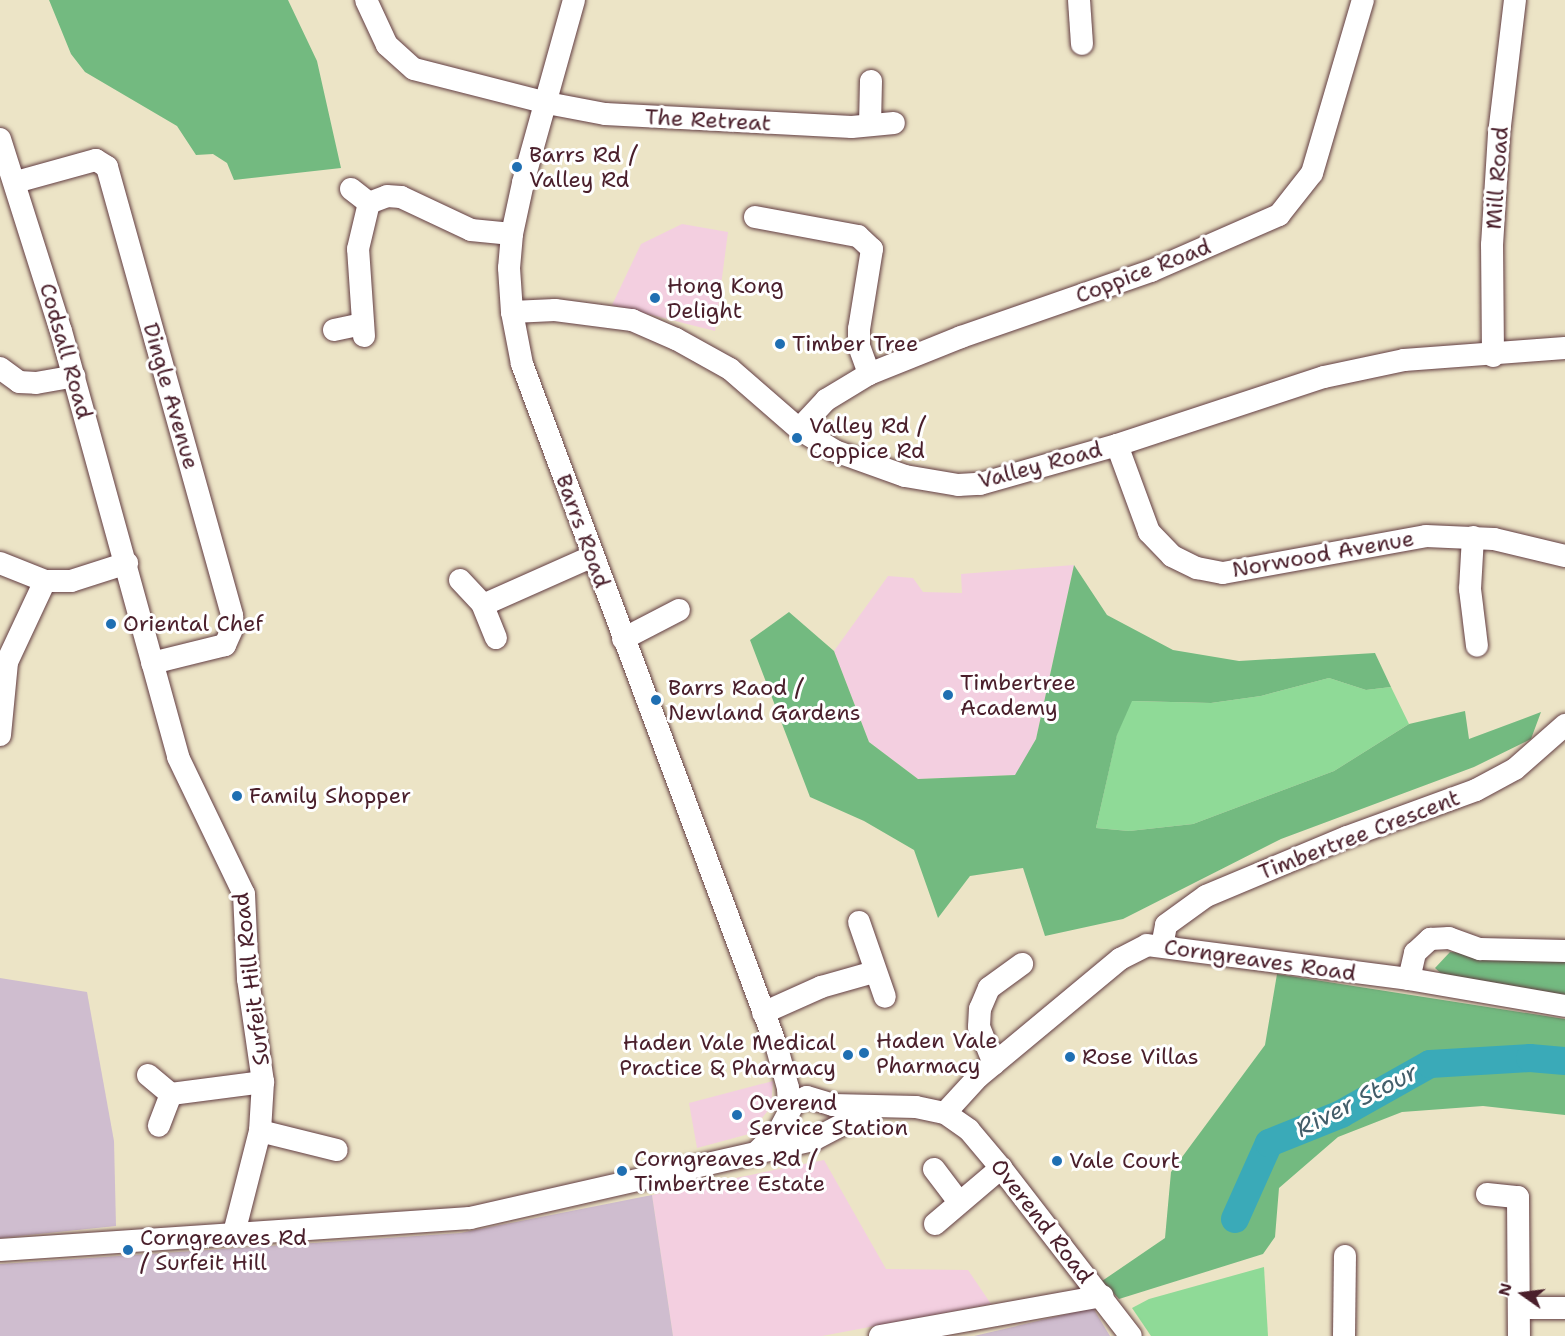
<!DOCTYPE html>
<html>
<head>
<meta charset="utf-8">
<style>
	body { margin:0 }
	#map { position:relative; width:1565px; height:1336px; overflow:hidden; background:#ece4c6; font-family:"Shantell Sans",sans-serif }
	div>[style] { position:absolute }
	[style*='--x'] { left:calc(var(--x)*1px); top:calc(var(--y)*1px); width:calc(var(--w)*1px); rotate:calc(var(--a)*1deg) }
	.built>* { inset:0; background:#f3cfe0 }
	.industrial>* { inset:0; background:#cfbdcf }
	.green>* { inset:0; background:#8fda97 }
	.forest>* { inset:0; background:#73ba80 }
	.river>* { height:28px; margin:-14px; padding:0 14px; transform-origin:14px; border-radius:14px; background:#3aaab8 }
	.roads { filter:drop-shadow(0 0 2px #623d42) drop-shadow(0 0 2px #623d42) }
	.minor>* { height:22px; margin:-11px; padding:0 11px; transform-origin:11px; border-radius:11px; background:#fff }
	.dots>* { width:16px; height:16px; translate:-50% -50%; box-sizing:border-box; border:3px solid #fff; border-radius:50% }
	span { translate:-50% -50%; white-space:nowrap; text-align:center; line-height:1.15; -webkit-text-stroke:6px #fff; paint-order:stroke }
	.street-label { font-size:22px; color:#4a1f2b }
	.poi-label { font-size:22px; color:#4a1f2b }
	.left { translate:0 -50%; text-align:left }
	.right { translate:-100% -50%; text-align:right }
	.water-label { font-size:24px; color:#435e6a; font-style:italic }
	.north { position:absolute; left:1493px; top:1264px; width:60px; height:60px; -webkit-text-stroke:4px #fff; paint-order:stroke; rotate:284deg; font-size:16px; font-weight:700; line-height:24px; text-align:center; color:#4a1f2b }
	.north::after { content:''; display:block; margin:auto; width:21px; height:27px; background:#4a1f2b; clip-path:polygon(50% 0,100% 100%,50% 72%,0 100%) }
</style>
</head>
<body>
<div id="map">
	<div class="built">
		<div style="clip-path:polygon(682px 224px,728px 232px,715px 331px,612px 305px,641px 244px)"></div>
		<div style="clip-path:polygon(1074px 565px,1036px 739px,1016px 775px,918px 779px,869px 742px,834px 651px,888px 576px,913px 578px,923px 592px,962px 593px,961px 574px)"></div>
		<div style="clip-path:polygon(773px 1081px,771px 1107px,749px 1134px,697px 1148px,689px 1103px)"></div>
		<div style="clip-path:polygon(824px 1160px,886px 1269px,968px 1270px,991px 1304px,822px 1336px,673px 1336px,652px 1195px)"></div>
	</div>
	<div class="industrial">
		<div style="clip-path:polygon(0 978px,87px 992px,114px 1141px,116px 1226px,0 1238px)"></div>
		<div style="clip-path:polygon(652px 1195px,673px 1336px,0 1336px,0 1264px,460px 1233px)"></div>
		<div style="clip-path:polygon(1093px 1308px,1110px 1336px,974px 1336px)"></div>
	</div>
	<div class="green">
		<div style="clip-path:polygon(1329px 678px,1366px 690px,1391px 687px,1409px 724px,1334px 771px,1193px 824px,1129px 831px,1096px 828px,1117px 734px,1131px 701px,1211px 703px,1261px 696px)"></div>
		<div style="clip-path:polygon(1264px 1267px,1268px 1336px,1151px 1336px,1132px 1308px,1149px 1299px)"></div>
	</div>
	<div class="forest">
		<div style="clip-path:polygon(49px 0,288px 0,317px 61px,341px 168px,234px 180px,227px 163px,213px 154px,196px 155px,177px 126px,85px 72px,71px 54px)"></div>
		<div style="clip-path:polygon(1074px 565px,1107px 615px,1173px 650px,1239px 661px,1375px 653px,1391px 687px,1366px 690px,1329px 678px,1261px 696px,1211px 703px,1132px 701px,1117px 735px,1096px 828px,1129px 831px,1193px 824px,1334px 771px,1409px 724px,1465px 711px,1469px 739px,1541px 712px,1531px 739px,1474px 767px,1281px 839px,1123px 919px,1045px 936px,1023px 868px,970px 876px,938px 918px,914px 850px,864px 821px,810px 797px,750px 640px,789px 612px,834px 651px,869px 742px,918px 779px,1015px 775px,1036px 739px)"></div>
		<div style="clip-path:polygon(1450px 952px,1565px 958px,1565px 997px,1446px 978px,1435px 968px)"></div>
		<div style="clip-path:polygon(1277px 974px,1565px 1019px,1565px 1115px,1483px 1106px,1402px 1112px,1338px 1137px,1279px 1188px,1275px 1237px,1263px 1254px,1119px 1299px,1102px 1281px,1165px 1238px,1171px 1172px,1265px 1045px)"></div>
	</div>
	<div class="river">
		<div style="--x:1235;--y:1219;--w:83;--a:-65.9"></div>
		<div style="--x:1269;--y:1143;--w:78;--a:-21.9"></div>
		<div style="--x:1341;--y:1114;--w:102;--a:-29.3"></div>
		<div style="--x:1430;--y:1064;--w:100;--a:-3.4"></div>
		<div style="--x:1530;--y:1058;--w:35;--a:5"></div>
	</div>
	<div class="roads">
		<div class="minor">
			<div style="--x:366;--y:0;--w:50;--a:65"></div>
			<div style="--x:387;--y:45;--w:36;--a:42"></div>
			<div style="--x:414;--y:69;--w:137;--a:14.3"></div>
			<div style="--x:547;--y:103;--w:59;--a:10.7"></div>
			<div style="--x:605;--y:114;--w:247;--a:3"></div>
			<div style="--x:852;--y:127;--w:42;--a:-5.4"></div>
			<div style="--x:574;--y:0;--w:190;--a:105.6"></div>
			<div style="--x:523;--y:183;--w:52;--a:102.2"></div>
			<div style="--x:512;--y:234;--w:34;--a:95"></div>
			<div style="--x:509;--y:268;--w:44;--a:86.1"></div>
			<div style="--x:512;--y:312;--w:53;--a:79.1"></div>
			<div style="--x:522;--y:364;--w:730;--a:69.55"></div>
			<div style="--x:777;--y:1048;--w:41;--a:74.6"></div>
			<div style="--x:788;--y:1088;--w:21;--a:87"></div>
			<div style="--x:1079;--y:0;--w:44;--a:86.1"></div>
			<div style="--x:870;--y:125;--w:44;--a:-88.7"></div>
			<div style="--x:0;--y:139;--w:201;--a:72.4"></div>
			<div style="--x:61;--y:331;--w:442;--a:74.6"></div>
			<div style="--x:178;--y:757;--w:152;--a:64.3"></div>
			<div style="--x:244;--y:894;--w:85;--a:87.3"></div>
			<div style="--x:248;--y:979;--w:104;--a:81.7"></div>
			<div style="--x:263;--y:1082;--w:49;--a:93.5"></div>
			<div style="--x:260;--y:1131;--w:105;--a:104.3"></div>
			<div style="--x:16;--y:182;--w:83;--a:-15.4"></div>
			<div style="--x:96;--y:160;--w:13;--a:32"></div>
			<div style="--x:107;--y:167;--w:466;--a:74.4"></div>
			<div style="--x:232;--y:616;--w:11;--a:85"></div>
			<div style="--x:233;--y:627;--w:20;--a:114"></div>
			<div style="--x:225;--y:645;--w:75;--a:166.1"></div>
			<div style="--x:351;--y:189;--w:23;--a:38"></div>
			<div style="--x:755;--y:217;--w:105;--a:10.5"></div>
			<div style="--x:858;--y:236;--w:19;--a:43"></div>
			<div style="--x:872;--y:249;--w:81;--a:99.2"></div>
			<div style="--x:859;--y:329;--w:17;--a:90"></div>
			<div style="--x:859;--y:346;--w:30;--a:70"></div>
			<div style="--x:512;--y:312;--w:43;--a:-2.7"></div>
			<div style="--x:555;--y:310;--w:78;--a:7.4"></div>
			<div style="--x:632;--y:320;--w:48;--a:23.4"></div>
			<div style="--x:676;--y:339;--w:62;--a:29.1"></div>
			<div style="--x:730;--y:369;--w:91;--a:41"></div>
			<div style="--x:799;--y:429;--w:42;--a:31.4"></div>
			<div style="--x:835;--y:451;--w:74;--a:19.7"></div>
			<div style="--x:905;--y:476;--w:54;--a:9.6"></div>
			<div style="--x:958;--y:485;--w:22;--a:-3"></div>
			<div style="--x:980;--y:484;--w:142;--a:-15.9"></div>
			<div style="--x:1117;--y:445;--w:218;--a:-18.2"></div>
			<div style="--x:1324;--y:377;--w:82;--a:-12"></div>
			<div style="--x:1404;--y:360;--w:161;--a:-4.3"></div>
			<div style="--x:334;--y:330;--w:29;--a:-12"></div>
			<div style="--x:364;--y:336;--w:87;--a:-93.9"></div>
			<div style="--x:358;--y:249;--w:47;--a:-76.6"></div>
			<div style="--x:369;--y:203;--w:19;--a:-21"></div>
			<div style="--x:387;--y:196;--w:14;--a:4"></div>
			<div style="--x:401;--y:197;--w:77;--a:25.2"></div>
			<div style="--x:471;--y:230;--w:41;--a:5.6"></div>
			<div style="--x:1493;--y:356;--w:111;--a:-90.5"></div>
			<div style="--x:1492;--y:245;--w:111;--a:-86.4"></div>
			<div style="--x:1499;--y:134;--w:135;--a:-83.2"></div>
			<div style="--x:0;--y:368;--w:24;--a:36"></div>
			<div style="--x:19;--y:382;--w:17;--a:3"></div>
			<div style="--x:36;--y:383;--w:39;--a:-10"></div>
			<div style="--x:799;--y:429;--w:40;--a:-47"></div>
			<div style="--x:826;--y:400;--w:50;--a:-31.2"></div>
			<div style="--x:869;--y:374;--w:99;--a:-21.9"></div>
			<div style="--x:961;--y:337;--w:201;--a:-19.2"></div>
			<div style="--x:1151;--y:271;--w:140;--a:-23.6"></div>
			<div style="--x:1279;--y:215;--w:53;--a:-51.8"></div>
			<div style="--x:1312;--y:173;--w:180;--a:-73.6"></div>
			<div style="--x:1117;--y:445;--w:93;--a:69.8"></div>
			<div style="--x:1149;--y:532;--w:33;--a:46"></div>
			<div style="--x:1172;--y:556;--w:28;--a:26"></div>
			<div style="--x:1197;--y:568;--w:26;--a:11"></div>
			<div style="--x:1223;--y:573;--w:206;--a:-10.3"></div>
			<div style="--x:1426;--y:536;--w:68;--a:2.5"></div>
			<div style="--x:1494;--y:539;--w:73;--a:13.5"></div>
			<div style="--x:1473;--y:537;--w:52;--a:93.3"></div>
			<div style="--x:1470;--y:589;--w:57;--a:83"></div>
			<div style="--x:0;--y:563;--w:48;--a:21.8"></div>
			<div style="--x:45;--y:581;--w:26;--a:0"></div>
			<div style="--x:71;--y:581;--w:59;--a:-17.8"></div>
			<div style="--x:460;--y:580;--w:34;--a:47"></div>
			<div style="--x:496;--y:638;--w:35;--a:-112"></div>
			<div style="--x:483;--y:605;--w:120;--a:-24"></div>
			<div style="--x:623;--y:639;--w:63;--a:-27.4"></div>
			<div style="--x:0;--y:735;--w:73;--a:-84.5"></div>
			<div style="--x:7;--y:662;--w:89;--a:-64.9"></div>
			<div style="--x:859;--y:922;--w:79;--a:70.9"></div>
			<div style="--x:1162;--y:946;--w:21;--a:-79"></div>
			<div style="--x:1166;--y:925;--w:49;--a:-35.9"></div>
			<div style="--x:1206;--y:896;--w:153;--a:-22.7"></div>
			<div style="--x:1347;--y:837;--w:137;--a:-20"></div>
			<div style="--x:1476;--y:790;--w:44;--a:-28.3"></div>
			<div style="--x:1515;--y:769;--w:67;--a:-41.3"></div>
			<div style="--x:1409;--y:979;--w:27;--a:-77"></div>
			<div style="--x:1415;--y:953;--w:21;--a:-43"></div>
			<div style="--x:1430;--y:939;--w:19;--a:-3"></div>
			<div style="--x:1449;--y:938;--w:33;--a:20"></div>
			<div style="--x:1480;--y:949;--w:85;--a:1.3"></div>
			<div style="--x:763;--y:1013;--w:64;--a:-24.1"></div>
			<div style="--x:821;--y:987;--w:55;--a:-15.8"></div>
			<div style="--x:994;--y:1064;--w:40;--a:-112"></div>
			<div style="--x:979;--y:1027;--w:18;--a:-87"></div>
			<div style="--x:980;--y:1009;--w:23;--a:-67"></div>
			<div style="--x:989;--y:988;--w:41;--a:-36"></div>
			<div style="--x:148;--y:1075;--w:30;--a:40"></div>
			<div style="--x:171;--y:1094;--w:34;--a:111"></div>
			<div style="--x:171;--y:1094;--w:93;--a:-7.4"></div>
			<div style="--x:945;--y:1113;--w:49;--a:-47.5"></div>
			<div style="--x:978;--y:1077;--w:185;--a:-39.7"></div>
			<div style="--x:1120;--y:959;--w:30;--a:-27"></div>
			<div style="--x:1147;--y:945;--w:264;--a:7.4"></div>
			<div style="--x:1409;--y:979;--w:158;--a:9.8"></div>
			<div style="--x:260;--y:1131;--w:79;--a:13.9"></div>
			<div style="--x:758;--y:1151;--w:31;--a:-45"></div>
			<div style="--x:780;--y:1129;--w:30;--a:-62"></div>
			<div style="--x:794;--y:1103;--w:14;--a:-25"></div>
			<div style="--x:807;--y:1097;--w:27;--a:17"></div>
			<div style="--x:833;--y:1105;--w:83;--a:1.4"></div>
			<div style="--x:916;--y:1107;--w:30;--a:12"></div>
			<div style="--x:945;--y:1113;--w:29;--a:35"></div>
			<div style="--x:969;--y:1130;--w:50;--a:49.9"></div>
			<div style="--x:1001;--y:1168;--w:212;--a:52.3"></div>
			<div style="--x:934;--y:1169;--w:41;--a:52.9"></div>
			<div style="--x:1487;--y:1194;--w:31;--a:6"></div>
			<div style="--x:1518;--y:1197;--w:139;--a:89.6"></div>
			<div style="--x:935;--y:1224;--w:87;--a:-40.3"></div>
			<div style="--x:0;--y:1250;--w:471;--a:-3.9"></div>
			<div style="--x:470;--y:1218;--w:352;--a:-12.8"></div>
			<div style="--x:813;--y:1140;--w:69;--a:-27.7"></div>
			<div style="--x:1519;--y:1308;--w:46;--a:0"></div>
			<div style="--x:880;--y:1336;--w:226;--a:-10.2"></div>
			<div style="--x:1344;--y:1336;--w:80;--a:-89.3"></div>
		</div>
	</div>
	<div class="dots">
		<div style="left:517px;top:167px;background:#1f6fb2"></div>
		<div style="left:655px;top:298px;background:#1f6fb2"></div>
		<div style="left:780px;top:344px;background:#1f6fb2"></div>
		<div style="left:797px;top:438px;background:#1f6fb2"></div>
		<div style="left:111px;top:624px;background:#1f6fb2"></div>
		<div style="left:948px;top:695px;background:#1f6fb2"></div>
		<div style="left:656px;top:700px;background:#1f6fb2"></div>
		<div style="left:237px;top:796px;background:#1f6fb2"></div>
		<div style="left:864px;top:1053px;background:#1f6fb2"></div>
		<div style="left:848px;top:1055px;background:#1f6fb2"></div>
		<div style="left:1070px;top:1057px;background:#1f6fb2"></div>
		<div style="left:737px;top:1115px;background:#1f6fb2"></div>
		<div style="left:1057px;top:1161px;background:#1f6fb2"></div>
		<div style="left:622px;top:1171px;background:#1f6fb2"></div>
		<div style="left:128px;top:1250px;background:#1f6fb2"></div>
	</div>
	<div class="street-label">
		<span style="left:708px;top:120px;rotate:3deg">The Retreat</span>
		<span style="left:1497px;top:178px;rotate:-86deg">Mill Road</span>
		<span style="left:1143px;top:271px;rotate:-21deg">Coppice Road</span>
		<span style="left:66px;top:351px;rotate:74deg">Codsall Road</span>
		<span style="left:171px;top:396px;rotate:74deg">Dingle Avenue</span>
		<span style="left:1040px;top:465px;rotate:-15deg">Valley Road</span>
		<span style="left:583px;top:531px;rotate:70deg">Barrs Road</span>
		<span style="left:1323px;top:554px;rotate:-10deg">Norwood Avenue</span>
		<span style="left:1359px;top:835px;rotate:-21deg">Timbertree Crescent</span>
		<span style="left:1260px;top:960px;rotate:8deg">Corngreaves Road</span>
		<span style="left:251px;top:979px;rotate:-97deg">Surfeit Hill Road</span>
		<span style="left:1042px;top:1221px;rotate:52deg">Overend Road</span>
	</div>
	<div class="poi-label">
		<span class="left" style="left:529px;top:167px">Barrs Rd /<br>Valley Rd</span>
		<span class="left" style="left:667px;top:298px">Hong Kong<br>Delight</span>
		<span class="left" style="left:792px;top:344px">Timber Tree</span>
		<span class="left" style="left:809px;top:438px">Valley Rd /<br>Coppice Rd</span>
		<span class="left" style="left:123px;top:624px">Oriental Chef</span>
		<span class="left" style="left:960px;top:695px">Timbertree<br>Academy</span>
		<span class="left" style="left:668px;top:700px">Barrs Raod /<br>Newland Gardens</span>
		<span class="left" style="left:249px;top:796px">Family Shopper</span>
		<span class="left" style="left:876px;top:1053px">Haden Vale<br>Pharmacy</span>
		<span class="right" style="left:836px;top:1055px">Haden Vale Medical<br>Practice &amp; Pharmacy</span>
		<span class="left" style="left:1082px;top:1057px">Rose Villas</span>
		<span class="left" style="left:749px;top:1115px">Overend<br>Service Station</span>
		<span class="left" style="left:634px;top:1171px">Corngreaves Rd /<br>Timbertree Estate</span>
		<span class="left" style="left:1069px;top:1161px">Vale Court</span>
		<span class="left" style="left:140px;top:1250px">Corngreaves Rd<br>/ Surfeit Hill</span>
	</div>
	<div class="water-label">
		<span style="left:1357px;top:1101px;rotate:-27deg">River Stour</span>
	</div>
	<div class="north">N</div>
</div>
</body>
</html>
